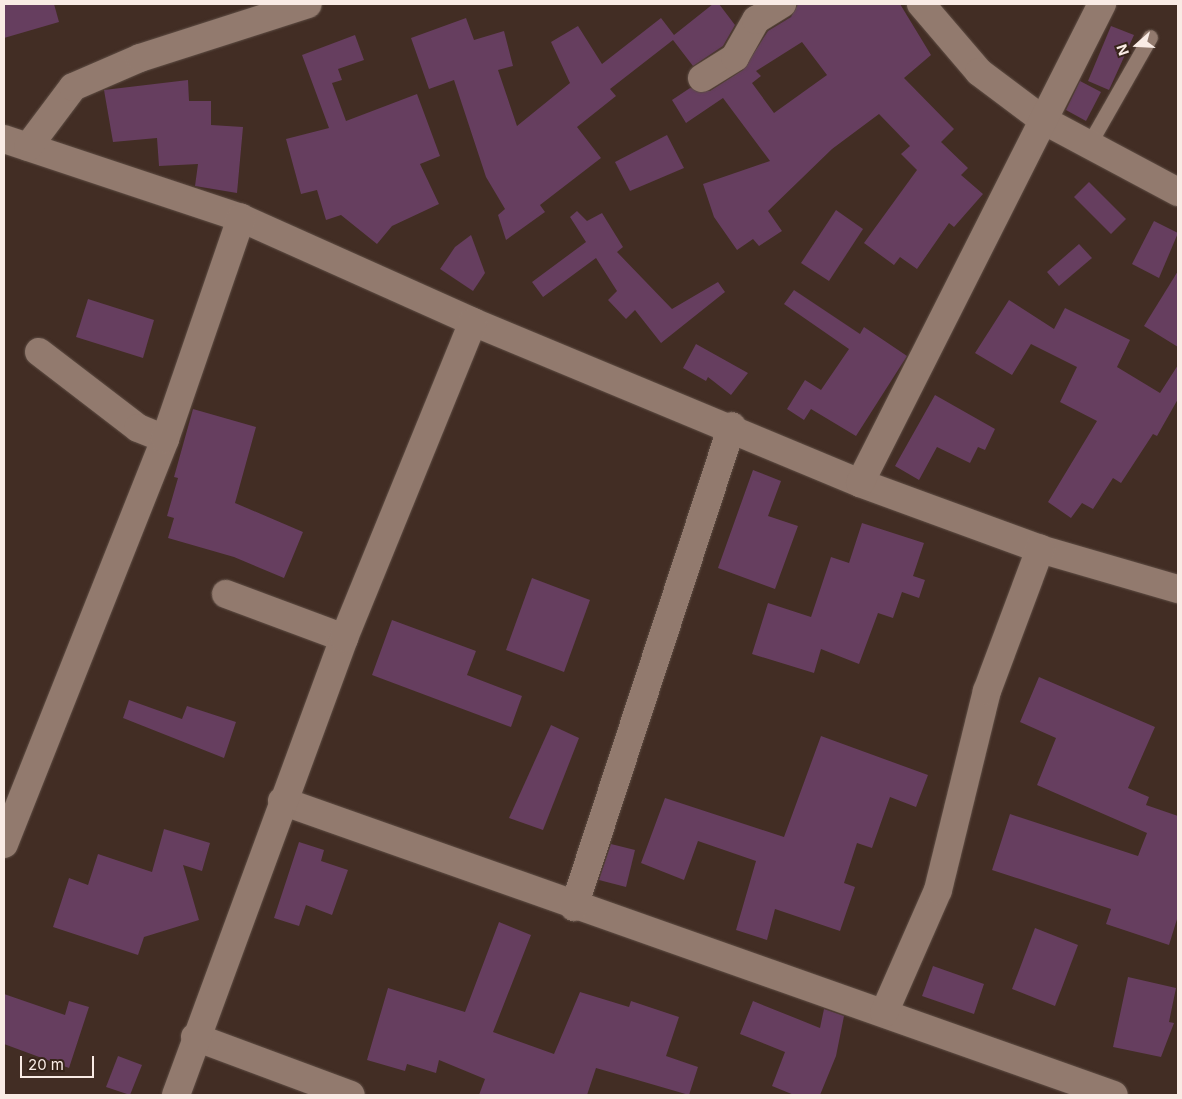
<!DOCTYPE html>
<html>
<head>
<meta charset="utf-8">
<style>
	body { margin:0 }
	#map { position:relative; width:1182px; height:1099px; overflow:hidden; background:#422d24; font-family:Inter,sans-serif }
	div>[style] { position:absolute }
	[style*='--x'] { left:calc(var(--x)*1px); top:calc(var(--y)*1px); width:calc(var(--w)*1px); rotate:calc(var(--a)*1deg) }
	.building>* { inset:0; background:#663e5f }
	.roads { filter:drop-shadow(0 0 1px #5e4d44) drop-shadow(0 0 1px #5e4d44) }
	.service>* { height:15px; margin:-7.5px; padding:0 7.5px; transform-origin:7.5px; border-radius:7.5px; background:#927a6e }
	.minor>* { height:28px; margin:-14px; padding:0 14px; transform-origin:14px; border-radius:14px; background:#927a6e }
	span { translate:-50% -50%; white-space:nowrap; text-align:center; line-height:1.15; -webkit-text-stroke:4.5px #37241a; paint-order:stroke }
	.frame { position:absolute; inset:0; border:5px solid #f9ebe5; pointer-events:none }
	.north { position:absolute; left:1112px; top:20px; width:50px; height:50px; -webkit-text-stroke:4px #37241a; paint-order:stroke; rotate:251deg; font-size:14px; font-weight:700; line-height:20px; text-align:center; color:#f9ebe5 }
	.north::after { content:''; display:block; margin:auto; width:18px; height:22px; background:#f9ebe5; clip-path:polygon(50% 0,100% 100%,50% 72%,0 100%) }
	.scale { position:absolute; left:20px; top:1056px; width:74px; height:22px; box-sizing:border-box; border:2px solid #f9ebe5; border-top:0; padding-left:6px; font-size:15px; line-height:18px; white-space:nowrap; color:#f9ebe5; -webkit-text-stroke:4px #37241a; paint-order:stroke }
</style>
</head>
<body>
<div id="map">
	<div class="building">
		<div style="clip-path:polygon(4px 4px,54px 4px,59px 22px,4px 38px)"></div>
		<div style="clip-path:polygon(713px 4px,719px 4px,735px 25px,723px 46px,693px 66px,673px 40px,610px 89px,616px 96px,577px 127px,601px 158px,540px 205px,545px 212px,506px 240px,498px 215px,505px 209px,486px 177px,454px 80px,429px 89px,411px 38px,466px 18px,474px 40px,504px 31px,513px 66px,498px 70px,517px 126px,570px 83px,551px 42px,578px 26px,602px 64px,661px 18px,674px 35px)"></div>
		<div style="clip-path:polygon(evenodd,798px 4px,900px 4px,931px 55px,904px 78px,954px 129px,941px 142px,968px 168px,961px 175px,983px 194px,954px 227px,949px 223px,917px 269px,900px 257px,894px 265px,864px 243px,917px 170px,901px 154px,910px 146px,879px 114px,832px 149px,768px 211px,782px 231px,759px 246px,753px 239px,737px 250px,714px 217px,703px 184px,770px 161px,723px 98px,686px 123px,672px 100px,690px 88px,710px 91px,743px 70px,768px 31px,791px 17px,798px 4px,802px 42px,827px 75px,774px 113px,752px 83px,761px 76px,756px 71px,802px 42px)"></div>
		<div style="clip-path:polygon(1111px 26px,1134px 35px,1109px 90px,1088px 81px)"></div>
		<div style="clip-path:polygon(355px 35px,364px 60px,338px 69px,342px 80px,332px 83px,346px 121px,417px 94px,440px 156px,420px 164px,439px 204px,392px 226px,377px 244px,341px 215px,326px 220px,317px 190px,301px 194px,286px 139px,329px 128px,302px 55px)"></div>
		<div style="clip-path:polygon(188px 80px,189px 101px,211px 101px,211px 125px,243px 127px,237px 193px,195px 186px,198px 164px,159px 166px,157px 138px,113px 142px,104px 90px)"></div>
		<div style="clip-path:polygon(1080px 81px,1101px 92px,1086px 121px,1066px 110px)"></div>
		<div style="clip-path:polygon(667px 135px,684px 168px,630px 191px,615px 162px)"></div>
		<div style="clip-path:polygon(1089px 182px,1126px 219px,1111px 234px,1074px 197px)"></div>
		<div style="clip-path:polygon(836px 210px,863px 229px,829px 281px,801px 263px)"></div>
		<div style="clip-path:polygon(577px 211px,587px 221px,602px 213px,623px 247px,617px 252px,672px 309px,718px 282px,725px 292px,661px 343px,635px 310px,626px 319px,608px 300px,617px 291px,596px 258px,543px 297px,532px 282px,586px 242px,570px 217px)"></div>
		<div style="clip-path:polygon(1154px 221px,1178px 233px,1159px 278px,1132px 264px)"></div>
		<div style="clip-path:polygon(471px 235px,485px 273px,473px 291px,440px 269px,455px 247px)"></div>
		<div style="clip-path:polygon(1079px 244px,1092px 258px,1059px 286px,1047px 272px)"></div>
		<div style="clip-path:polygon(1178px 271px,1178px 347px,1144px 326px)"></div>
		<div style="clip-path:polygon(794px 290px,860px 334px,864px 327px,907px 356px,856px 436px,811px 409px,804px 420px,787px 409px,805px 380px,821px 390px,849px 349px,784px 304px)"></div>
		<div style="clip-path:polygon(88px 299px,154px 320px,143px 358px,76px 337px)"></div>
		<div style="clip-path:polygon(1009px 300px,1054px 329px,1065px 308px,1130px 340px,1117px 367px,1160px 393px,1178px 365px,1178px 399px,1157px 436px,1153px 434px,1121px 483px,1113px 478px,1093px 509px,1082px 503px,1071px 518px,1048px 502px,1097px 421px,1060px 402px,1077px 367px,1031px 344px,1012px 375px,975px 353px)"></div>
		<div style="clip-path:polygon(696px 344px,748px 373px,731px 395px,708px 377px,706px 381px,683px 368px)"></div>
		<div style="clip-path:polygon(935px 395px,995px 429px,985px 450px,978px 447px,970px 463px,937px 447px,919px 480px,895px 466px)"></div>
		<div style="clip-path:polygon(193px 409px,256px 427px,235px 503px,303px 532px,284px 578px,234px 557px,168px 538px,174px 518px,167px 516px,178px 478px,174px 477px)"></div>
		<div style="clip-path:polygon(753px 470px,781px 481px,768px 516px,798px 526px,775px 589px,718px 568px)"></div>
		<div style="clip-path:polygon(862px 523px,924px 543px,913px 576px,925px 580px,919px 598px,902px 592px,893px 618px,878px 613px,859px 664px,821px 649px,814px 673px,752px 654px,768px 603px,811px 617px,831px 557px,849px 563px)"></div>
		<div style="clip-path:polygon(532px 578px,590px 600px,564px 672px,506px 650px)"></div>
		<div style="clip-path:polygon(392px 620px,476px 651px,467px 675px,522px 696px,511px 727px,372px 675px)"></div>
		<div style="clip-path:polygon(1039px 677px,1155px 727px,1128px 788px,1149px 797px,1146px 805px,1178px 816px,1178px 916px,1169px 945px,1106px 924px,1111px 909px,992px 870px,1010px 814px,1138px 856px,1147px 833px,1037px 785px,1056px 738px,1020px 722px)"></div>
		<div style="clip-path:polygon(129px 700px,182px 719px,187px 706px,236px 722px,224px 758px,123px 718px)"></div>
		<div style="clip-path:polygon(551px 725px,579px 738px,543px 830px,509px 818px)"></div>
		<div style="clip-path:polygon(821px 736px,928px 775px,916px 807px,890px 797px,872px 848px,857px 843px,844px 883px,855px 887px,840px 931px,775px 909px,767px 940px,736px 930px,756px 861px,698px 841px,684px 880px,641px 863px,665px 798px,784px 837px)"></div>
		<div style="clip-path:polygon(164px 829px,210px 843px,202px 871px,183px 865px,199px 920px,144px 937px,138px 955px,53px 927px,69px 878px,88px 885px,98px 854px,152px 872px)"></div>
		<div style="clip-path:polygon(299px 842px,324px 850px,321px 861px,348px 870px,332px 915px,306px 905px,299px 926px,274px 918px)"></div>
		<div style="clip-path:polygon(611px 844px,635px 850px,626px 887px,599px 880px)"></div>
		<div style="clip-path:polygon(499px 922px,531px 935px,493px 1032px,554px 1054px,580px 992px,629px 1007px,631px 1001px,679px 1017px,666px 1056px,698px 1067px,689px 1095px,596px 1068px,587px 1095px,479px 1095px,485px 1079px,439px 1060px,436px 1073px,407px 1064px,405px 1071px,367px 1060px,388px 988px,465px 1012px)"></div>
		<div style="clip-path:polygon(1035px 928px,1078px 945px,1055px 1006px,1012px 989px)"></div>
		<div style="clip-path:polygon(933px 966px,984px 984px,974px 1014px,922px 996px)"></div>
		<div style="clip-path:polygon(1128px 977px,1176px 988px,1169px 1022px,1174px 1023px,1161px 1057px,1113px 1047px)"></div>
		<div style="clip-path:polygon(4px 994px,65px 1015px,69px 1001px,89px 1007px,69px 1068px,4px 1044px)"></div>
		<div style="clip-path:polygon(753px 1001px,820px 1028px,824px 1009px,844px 1016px,836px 1056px,820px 1095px,794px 1095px,772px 1086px,785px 1052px,740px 1034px)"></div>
		<div style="clip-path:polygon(118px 1056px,142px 1065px,130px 1095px,106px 1087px)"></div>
	</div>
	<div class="roads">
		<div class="service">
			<div style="--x:1089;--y:144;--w:123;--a:-60.3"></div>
		</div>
		<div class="minor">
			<div style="--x:921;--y:4;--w:89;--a:49.5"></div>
			<div style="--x:979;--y:72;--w:80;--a:36.9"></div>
			<div style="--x:1043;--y:120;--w:153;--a:28.1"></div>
			<div style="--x:702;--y:78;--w:39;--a:-32"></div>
			<div style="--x:735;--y:57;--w:43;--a:-60.4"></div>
			<div style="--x:756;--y:20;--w:31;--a:-32"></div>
			<div style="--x:4;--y:139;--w:250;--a:18.4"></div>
			<div style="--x:241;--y:218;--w:254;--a:24.1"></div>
			<div style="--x:473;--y:322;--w:419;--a:22.6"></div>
			<div style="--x:860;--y:483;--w:192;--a:20.1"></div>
			<div style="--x:1040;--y:549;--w:144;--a:16.2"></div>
			<div style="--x:28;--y:147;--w:75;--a:-53.1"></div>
			<div style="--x:73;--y:87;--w:73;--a:-23.4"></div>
			<div style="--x:140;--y:58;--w:176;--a:-17.8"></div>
			<div style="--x:39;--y:352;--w:125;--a:37.5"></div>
			<div style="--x:138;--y:428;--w:29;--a:22"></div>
			<div style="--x:860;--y:483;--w:537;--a:-63.2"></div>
			<div style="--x:226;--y:594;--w:126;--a:20.4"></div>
			<div style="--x:282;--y:801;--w:882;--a:19.46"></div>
			<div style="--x:4;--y:844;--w:436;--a:-68.3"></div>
			<div style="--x:165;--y:439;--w:234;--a:-71"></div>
			<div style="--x:574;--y:907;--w:506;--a:-71.82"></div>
			<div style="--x:884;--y:1013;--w:134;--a:-66.3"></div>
			<div style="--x:938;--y:890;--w:205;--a:-76.2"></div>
			<div style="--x:987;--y:691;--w:152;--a:-69.5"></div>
			<div style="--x:195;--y:1037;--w:166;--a:20.4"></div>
			<div style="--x:176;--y:1095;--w:487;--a:-69.8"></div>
			<div style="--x:344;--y:638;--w:341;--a:-67.8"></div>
		</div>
	</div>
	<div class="frame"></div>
	<div class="north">N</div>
	<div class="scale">20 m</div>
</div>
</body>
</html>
